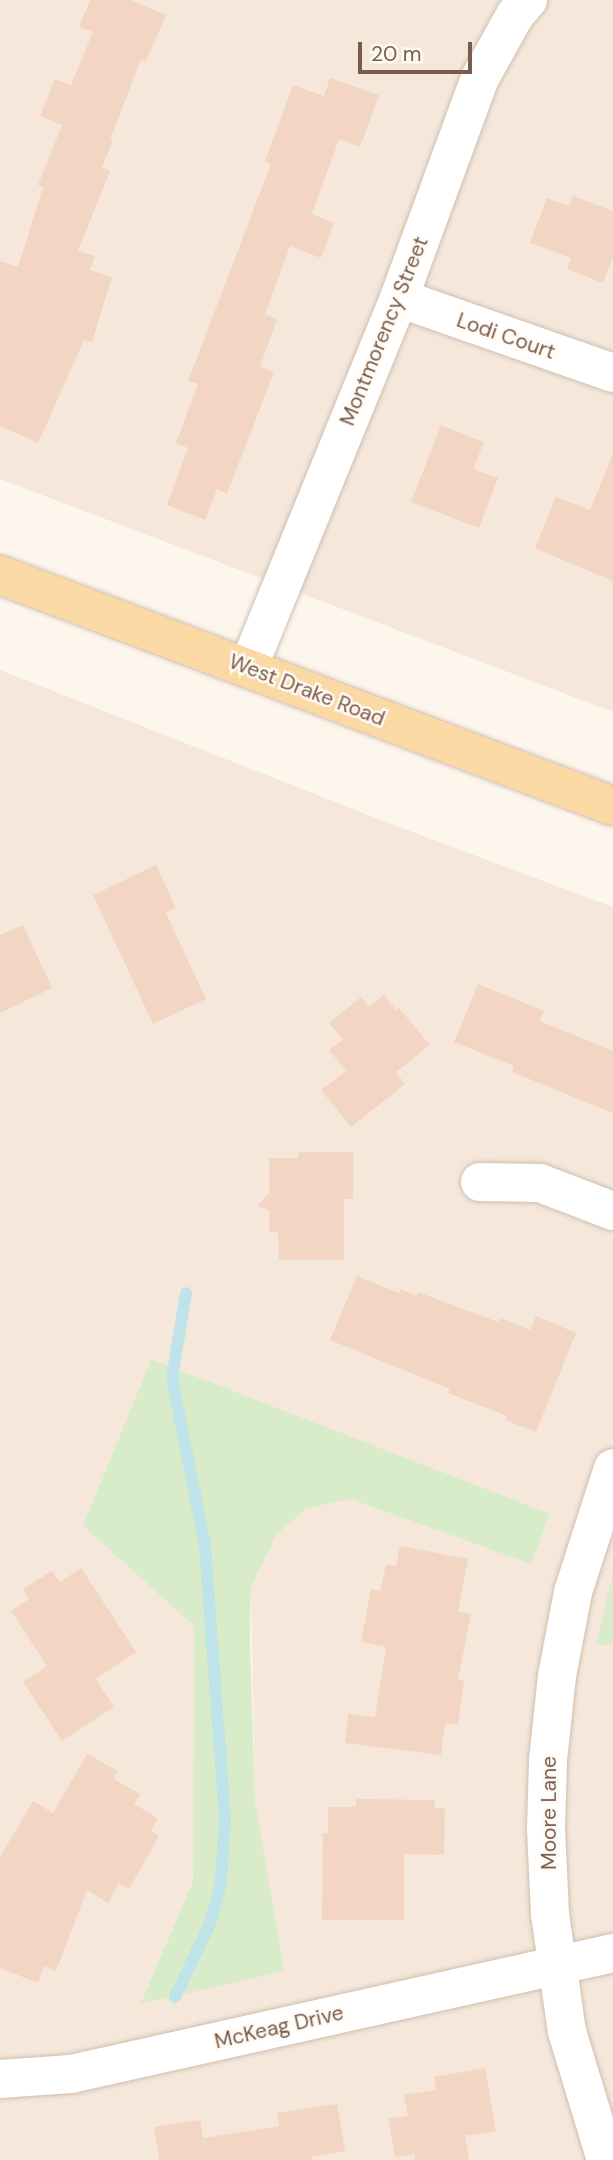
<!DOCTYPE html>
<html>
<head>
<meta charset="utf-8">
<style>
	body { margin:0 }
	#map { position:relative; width:613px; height:2160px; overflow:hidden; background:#fdf6ec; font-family:"DM Sans",sans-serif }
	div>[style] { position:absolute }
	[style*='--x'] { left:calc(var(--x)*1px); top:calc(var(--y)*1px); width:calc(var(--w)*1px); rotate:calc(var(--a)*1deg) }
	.residential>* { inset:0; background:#f5e8da }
	.green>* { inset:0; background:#d8ecc9 }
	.stream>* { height:12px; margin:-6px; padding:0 6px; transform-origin:6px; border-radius:6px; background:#bfe3e8 }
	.building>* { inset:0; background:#f3d5c3 }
	.roads { filter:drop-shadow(0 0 2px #d1beb0) drop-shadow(0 0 2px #d1beb0) }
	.minor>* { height:38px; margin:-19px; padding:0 19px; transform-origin:19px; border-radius:19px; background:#fff }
	.major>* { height:38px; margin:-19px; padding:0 19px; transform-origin:19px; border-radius:19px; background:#fbd9a5 }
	span { translate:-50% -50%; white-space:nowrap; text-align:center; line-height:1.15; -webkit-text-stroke:5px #fffaf3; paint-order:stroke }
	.street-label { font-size:21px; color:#7a5c4d }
	.scale { position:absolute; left:358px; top:42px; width:114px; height:32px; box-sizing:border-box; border:4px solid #7a5c4d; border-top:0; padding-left:9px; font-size:21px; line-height:24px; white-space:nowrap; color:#7a5c4d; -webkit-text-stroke:5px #fffaf3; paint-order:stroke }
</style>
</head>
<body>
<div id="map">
	<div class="residential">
		<div style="clip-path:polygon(0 0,613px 0,613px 712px,0 479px)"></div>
		<div style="clip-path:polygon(evenodd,0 670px,373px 817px,613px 907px,613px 1576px,596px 1646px,613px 1644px,613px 2160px,0 2160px,0 670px,151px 1359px,550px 1515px,531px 1564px,350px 1499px,306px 1509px,277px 1534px,251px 1587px,255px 1802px,140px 2003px,193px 1881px,194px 1626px,83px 1526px,151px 1359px)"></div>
	</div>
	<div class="green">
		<div style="clip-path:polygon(151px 1359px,550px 1514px,531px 1564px,350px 1499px,306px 1509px,277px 1534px,251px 1587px,250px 1638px,255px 1802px,284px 1971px,140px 2004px,193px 1881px,194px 1626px,83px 1526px)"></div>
		<div style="clip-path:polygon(613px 1576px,613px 1644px,596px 1646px,609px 1589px)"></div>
	</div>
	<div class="stream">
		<div style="--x:175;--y:1997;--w:81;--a:-64.4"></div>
		<div style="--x:210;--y:1924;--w:43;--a:-75.3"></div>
		<div style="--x:221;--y:1882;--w:63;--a:-86.4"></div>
		<div style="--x:225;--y:1819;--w:274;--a:-94.2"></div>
		<div style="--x:205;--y:1546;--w:171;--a:-101.1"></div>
		<div style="--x:172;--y:1378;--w:86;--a:-80.6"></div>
	</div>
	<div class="building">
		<div style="clip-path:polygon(90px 0,130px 0,166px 15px,146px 61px,141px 59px,110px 140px,113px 141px,102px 167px,110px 171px,78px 251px,95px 256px,90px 270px,112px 277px,92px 342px,84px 340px,38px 443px,0 426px,0 261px,18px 267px,43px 187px,38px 185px,62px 125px,40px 116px,55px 79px,71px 85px,93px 32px,79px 27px)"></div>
		<div style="clip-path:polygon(330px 78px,379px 95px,360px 147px,339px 139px,312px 214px,334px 223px,321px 258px,290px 246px,265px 314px,277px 319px,260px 367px,274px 372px,227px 494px,217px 489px,205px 520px,167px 505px,188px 448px,176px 443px,198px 384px,188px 381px,271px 164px,265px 161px,293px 85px,324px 96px)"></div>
		<div style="clip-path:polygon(573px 196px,613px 211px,613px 257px,603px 283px,567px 269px,571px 258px,530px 243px,547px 198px,569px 206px)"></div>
		<div style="clip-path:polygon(441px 425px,484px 442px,473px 469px,498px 478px,479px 528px,411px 502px)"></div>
		<div style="clip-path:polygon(612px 456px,613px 457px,613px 581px,535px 548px,556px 497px,590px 510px)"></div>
		<div style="clip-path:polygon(156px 865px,176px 908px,166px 913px,206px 999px,153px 1024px,93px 895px)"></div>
		<div style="clip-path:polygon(23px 925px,52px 988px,0 1013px,0 935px)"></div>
		<div style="clip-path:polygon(478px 984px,544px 1011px,540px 1021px,613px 1051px,613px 1113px,512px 1072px,514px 1066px,454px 1042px)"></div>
		<div style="clip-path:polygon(384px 995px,396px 1010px,399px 1008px,430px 1045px,396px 1072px,405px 1084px,351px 1127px,321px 1090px,346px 1071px,329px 1050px,343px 1040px,329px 1023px,361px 997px,369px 1007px)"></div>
		<div style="clip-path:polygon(298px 1152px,353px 1152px,353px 1199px,344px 1199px,344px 1260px,279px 1260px,278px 1232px,269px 1232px,269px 1210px,257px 1206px,269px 1193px,269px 1158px,298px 1158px)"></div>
		<div style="clip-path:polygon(357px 1276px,399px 1293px,401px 1289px,417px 1296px,418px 1292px,498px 1322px,500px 1318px,530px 1330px,536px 1316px,576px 1333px,536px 1432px,505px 1420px,507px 1416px,448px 1393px,450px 1389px,330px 1340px)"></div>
		<div style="clip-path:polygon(400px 1546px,468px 1559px,458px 1611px,471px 1614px,458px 1680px,464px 1681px,458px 1725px,445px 1723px,441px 1755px,345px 1743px,348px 1714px,375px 1717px,386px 1647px,361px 1642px,371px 1589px,380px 1591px,386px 1564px,396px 1566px)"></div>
		<div style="clip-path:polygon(81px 1568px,136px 1652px,96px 1679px,114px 1707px,62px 1741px,23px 1682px,47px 1666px,11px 1611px,29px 1599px,23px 1589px,52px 1571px,60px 1582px)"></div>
		<div style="clip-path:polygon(87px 1754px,118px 1771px,114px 1779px,140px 1794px,134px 1804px,158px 1818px,151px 1831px,159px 1836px,129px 1889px,119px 1883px,108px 1903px,87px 1890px,56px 1971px,44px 1966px,38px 1983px,0 1968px,0 1857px,33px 1801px,53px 1813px)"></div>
		<div style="clip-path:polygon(356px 1799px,435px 1800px,435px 1808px,445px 1808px,444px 1855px,404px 1854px,404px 1920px,322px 1920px,323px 1833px,328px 1833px,328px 1807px,356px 1807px)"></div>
		<div style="clip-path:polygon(485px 2068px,496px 2131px,465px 2136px,469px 2160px,415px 2160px,414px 2154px,395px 2157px,388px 2118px,408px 2116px,404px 2095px,436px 2090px,434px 2077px)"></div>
		<div style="clip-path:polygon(337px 2104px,345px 2151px,312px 2157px,312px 2160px,159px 2160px,154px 2127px,200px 2120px,203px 2138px,279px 2126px,277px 2113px)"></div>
	</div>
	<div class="roads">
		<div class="minor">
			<div style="--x:399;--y:298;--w:227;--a:19.3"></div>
			<div style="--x:248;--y:668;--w:400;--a:-67.8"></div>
			<div style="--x:399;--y:298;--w:234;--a:-69.8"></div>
			<div style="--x:480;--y:78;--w:72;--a:-60.9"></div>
			<div style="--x:515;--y:15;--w:20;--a:-49"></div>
			<div style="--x:480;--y:1182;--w:60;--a:1"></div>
			<div style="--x:540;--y:1183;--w:78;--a:21"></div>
			<div style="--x:0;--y:2079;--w:71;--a:-4"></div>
			<div style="--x:71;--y:2074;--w:555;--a:-12.58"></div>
			<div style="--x:606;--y:2160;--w:134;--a:-106.9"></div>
			<div style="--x:567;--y:2032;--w:119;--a:-98.2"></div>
			<div style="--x:550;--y:1914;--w:86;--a:-92.7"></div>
			<div style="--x:546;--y:1828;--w:68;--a:-88.3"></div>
			<div style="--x:548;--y:1760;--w:84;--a:-83.9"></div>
			<div style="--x:557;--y:1676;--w:86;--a:-79.2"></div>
			<div style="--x:573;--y:1592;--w:130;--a:-72.1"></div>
		</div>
		<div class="major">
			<div style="--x:0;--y:575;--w:655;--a:20.65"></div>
		</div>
	</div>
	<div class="street-label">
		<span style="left:384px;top:331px;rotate:-68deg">Montmorency Street</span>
		<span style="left:506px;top:336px;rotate:19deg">Lodi Court</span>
		<span style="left:307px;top:690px;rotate:21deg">West Drake Road</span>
		<span style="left:549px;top:1813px;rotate:-90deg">Moore Lane</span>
		<span style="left:279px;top:2027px;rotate:-13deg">McKeag Drive</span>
	</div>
	<div class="scale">20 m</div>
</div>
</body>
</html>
